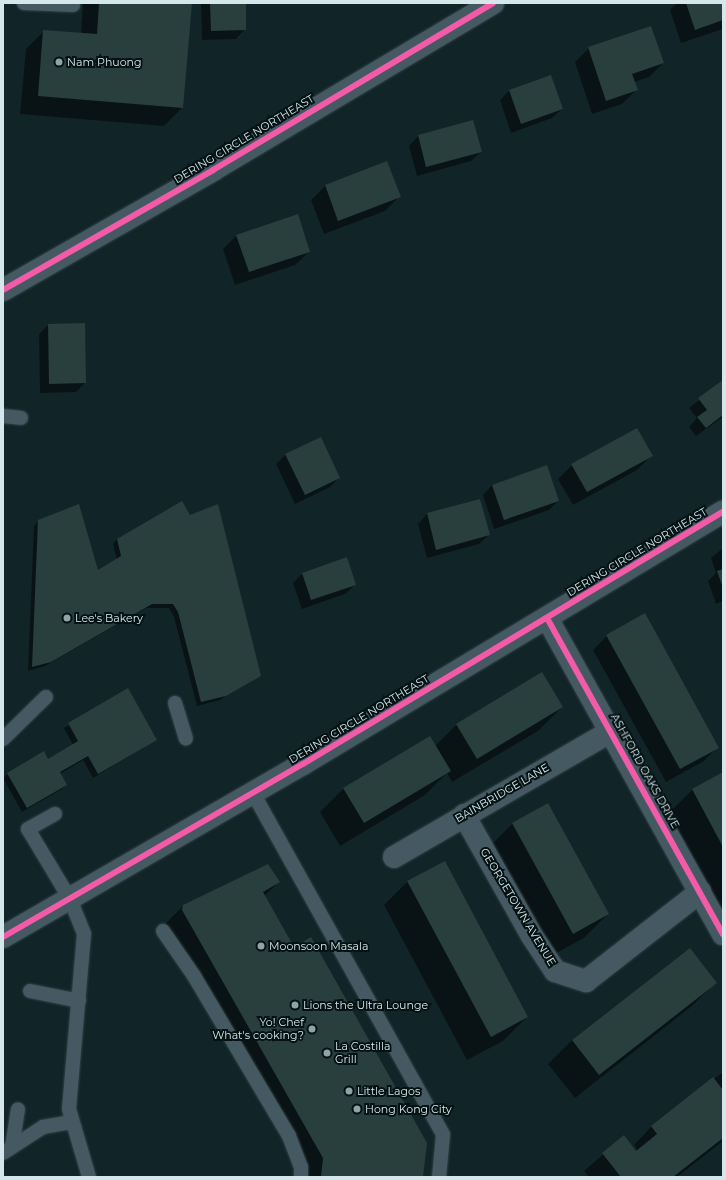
<!DOCTYPE html>
<html>
<head>
<meta charset="utf-8">
<style>
	body { margin:0 }
	#map { position:relative; width:726px; height:1180px; overflow:hidden; background:#112528; font-family:Montserrat,sans-serif }
	div>[style] { position:absolute }
	[style*='--x'] { left:calc(var(--x)*1px); top:calc(var(--y)*1px); width:calc(var(--w)*1px); rotate:calc(var(--a)*1deg) }
	.shadow>* { inset:0; background:#0007 }
	.building>* { inset:0; background:#283f3e }
	.roads { filter:drop-shadow(0 0 1px #324245) drop-shadow(0 0 1px #324245) }
	.lane>* { height:14px; margin:-7px; padding:0 7px; transform-origin:7px; border-radius:7px; background:#455963 }
	.street>* { height:22px; margin:-11px; padding:0 11px; transform-origin:11px; border-radius:11px; background:#455963 }
	.cycleway>* { height:6px; margin:-3px; padding:0 3px; transform-origin:3px; border-radius:3px; background:#f35aa7 }
	.dots>* { width:11px; height:11px; translate:-50% -50%; box-sizing:border-box; border:2px solid #051214; border-radius:50% }
	span { translate:-50% -50%; white-space:nowrap; text-align:center; line-height:1.15; -webkit-text-stroke:4px #051214; paint-order:stroke }
	.poi-label { font-size:11px; color:#d5e7ea }
	.left { translate:0 -50%; text-align:left }
	.right { translate:-100% -50%; text-align:right }
	.street-label { font-size:11px; color:#d5e7ea }
	.frame { position:absolute; inset:0; border:4px solid #d5e7ea; pointer-events:none }
</style>
</head>
<body>
<div id="map">
	<div class="shadow">
		<div style="clip-path:polygon(83px 3px,191px 3px,182px 108px,164px 126px,20px 114px,26px 49px,44px 31px,81px 34px)"></div>
		<div style="clip-path:polygon(201px 3px,245px 3px,245px 29px,236px 39px,202px 40px)"></div>
		<div style="clip-path:polygon(677px 3px,723px 3px,723px 29px,681px 43px,670px 10px)"></div>
		<div style="clip-path:polygon(589px 48px,663px 63px,649px 77px,634px 82px,636px 90px,622px 104px,592px 114px,575px 62px)"></div>
		<div style="clip-path:polygon(551px 77px,562px 109px,552px 118px,511px 133px,500px 100px,509px 91px)"></div>
		<div style="clip-path:polygon(472px 121px,481px 152px,471px 161px,417px 176px,409px 146px,418px 136px)"></div>
		<div style="clip-path:polygon(386px 163px,399px 197px,385px 211px,324px 234px,311px 200px,325px 186px)"></div>
		<div style="clip-path:polygon(237px 235px,309px 252px,295px 265px,235px 285px,223px 249px)"></div>
		<div style="clip-path:polygon(48px 325px,85px 383px,76px 392px,40px 393px,39px 334px)"></div>
		<div style="clip-path:polygon(723px 381px,723px 417px,696px 436px,689px 427px,697px 418px,689px 408px)"></div>
		<div style="clip-path:polygon(286px 454px,339px 478px,330px 487px,295px 504px,276px 464px)"></div>
		<div style="clip-path:polygon(651px 456px,637px 470px,573px 505px,558px 479px,572px 465px)"></div>
		<div style="clip-path:polygon(492px 485px,558px 501px,549px 510px,494px 529px,483px 495px)"></div>
		<div style="clip-path:polygon(479px 500px,489px 535px,479px 544px,427px 558px,418px 524px,427px 514px)"></div>
		<div style="clip-path:polygon(39px 521px,97px 571px,117px 560px,113px 544px,117px 539px,260px 675px,220px 700px,197px 706px,174px 617px,169px 608px,146px 608px,45px 666px,28px 671px,34px 526px)"></div>
		<div style="clip-path:polygon(723px 548px,723px 601px,716px 604px,708px 581px,716px 573px,711px 558px)"></div>
		<div style="clip-path:polygon(303px 573px,355px 585px,345px 594px,302px 609px,293px 583px)"></div>
		<div style="clip-path:polygon(607px 636px,718px 747px,704px 761px,666px 782px,593px 650px)"></div>
		<div style="clip-path:polygon(127px 690px,156px 740px,93px 778px,83px 760px,60px 774px,66px 785px,62px 789px,22px 812px,3px 778px,8px 774px,47px 760px,73px 745px,64px 728px)"></div>
		<div style="clip-path:polygon(562px 707px,538px 731px,452px 782px,447px 773px,425px 795px,340px 846px,320px 812px,344px 788px,435px 746px,456px 725px)"></div>
		<div style="clip-path:polygon(723px 773px,723px 916px,668px 814px,692px 790px)"></div>
		<div style="clip-path:polygon(547px 805px,608px 914px,584px 938px,549px 957px,488px 848px,512px 824px)"></div>
		<div style="clip-path:polygon(408px 881px,527px 1017px,503px 1041px,467px 1060px,384px 905px)"></div>
		<div style="clip-path:polygon(279px 882px,264px 896px,422px 1177px,306px 1177px,165px 928px,165px 924px,183px 906px)"></div>
		<div style="clip-path:polygon(689px 949px,716px 982px,692px 1006px,575px 1098px,548px 1064px,572px 1040px)"></div>
		<div style="clip-path:polygon(723px 1072px,723px 1141px,677px 1177px,589px 1177px,584px 1171px,624px 1136px,636px 1152px,638px 1151px,634px 1145px,651px 1127px)"></div>
	</div>
	<div class="building">
		<div style="clip-path:polygon(99px 3px,192px 3px,183px 108px,38px 96px,43px 30px,97px 34px)"></div>
		<div style="clip-path:polygon(210px 3px,246px 3px,246px 30px,211px 31px)"></div>
		<div style="clip-path:polygon(686px 3px,723px 3px,723px 20px,695px 30px)"></div>
		<div style="clip-path:polygon(651px 26px,664px 63px,632px 74px,638px 90px,606px 101px,588px 47px)"></div>
		<div style="clip-path:polygon(551px 75px,563px 109px,521px 124px,509px 90px)"></div>
		<div style="clip-path:polygon(473px 120px,482px 152px,426px 167px,418px 135px)"></div>
		<div style="clip-path:polygon(387px 161px,401px 197px,338px 221px,325px 185px)"></div>
		<div style="clip-path:polygon(298px 214px,310px 252px,249px 272px,236px 235px)"></div>
		<div style="clip-path:polygon(85px 323px,86px 383px,49px 384px,48px 324px)"></div>
		<div style="clip-path:polygon(723px 380px,723px 415px,706px 428px,697px 417px,707px 410px,698px 398px)"></div>
		<div style="clip-path:polygon(637px 428px,653px 456px,587px 492px,571px 464px)"></div>
		<div style="clip-path:polygon(321px 437px,340px 478px,305px 495px,285px 454px)"></div>
		<div style="clip-path:polygon(547px 465px,559px 501px,504px 520px,492px 485px)"></div>
		<div style="clip-path:polygon(480px 499px,490px 535px,436px 550px,427px 513px)"></div>
		<div style="clip-path:polygon(182px 501px,190px 515px,218px 504px,261px 676px,226px 696px,201px 702px,178px 612px,173px 604px,152px 604px,51px 662px,32px 667px,38px 520px,79px 504px,98px 570px,121px 556px,117px 539px)"></div>
		<div style="clip-path:polygon(347px 557px,356px 585px,311px 600px,302px 573px)"></div>
		<div style="clip-path:polygon(723px 569px,723px 588px,717px 571px)"></div>
		<div style="clip-path:polygon(645px 613px,719px 748px,680px 769px,606px 635px)"></div>
		<div style="clip-path:polygon(542px 672px,563px 707px,477px 759px,456px 724px)"></div>
		<div style="clip-path:polygon(128px 688px,157px 740px,98px 774px,88px 756px,60px 772px,67px 785px,27px 808px,7px 773px,44px 751px,48px 759px,78px 741px,68px 723px)"></div>
		<div style="clip-path:polygon(430px 736px,451px 771px,364px 823px,343px 788px)"></div>
		<div style="clip-path:polygon(723px 772px,723px 847px,692px 789px)"></div>
		<div style="clip-path:polygon(548px 803px,609px 914px,573px 934px,512px 823px)"></div>
		<div style="clip-path:polygon(445px 861px,528px 1017px,491px 1037px,407px 881px)"></div>
		<div style="clip-path:polygon(268px 864px,280px 882px,263px 892px,294px 947px,311px 937px,427px 1143px,423px 1177px,321px 1177px,323px 1158px,182px 910px,183px 905px)"></div>
		<div style="clip-path:polygon(690px 948px,717px 983px,599px 1075px,572px 1040px)"></div>
		<div style="clip-path:polygon(713px 1077px,723px 1090px,723px 1138px,673px 1177px,621px 1177px,602px 1153px,624px 1135px,636px 1151px,657px 1134px,651px 1126px)"></div>
	</div>
	<div class="roads">
		<div class="lane">
			<div style="--x:24;--y:3;--w:49;--a:2.3"></div>
			<div style="--x:3;--y:416;--w:18;--a:6"></div>
			<div style="--x:175;--y:703;--w:37;--a:73"></div>
			<div style="--x:3;--y:739;--w:60;--a:-44.3"></div>
			<div style="--x:253;--y:793;--w:391;--a:60.9"></div>
			<div style="--x:443;--y:1135;--w:42;--a:95.4"></div>
			<div style="--x:55;--y:814;--w:31;--a:151"></div>
			<div style="--x:28;--y:829;--w:82;--a:59"></div>
			<div style="--x:70;--y:899;--w:38;--a:68"></div>
			<div style="--x:84;--y:934;--w:176;--a:94.9"></div>
			<div style="--x:69;--y:1109;--w:71;--a:73.6"></div>
			<div style="--x:163;--y:931;--w:55;--a:55.4"></div>
			<div style="--x:194;--y:976;--w:186;--a:59.3"></div>
			<div style="--x:289;--y:1136;--w:33;--a:69"></div>
			<div style="--x:301;--y:1167;--w:10;--a:90"></div>
			<div style="--x:30;--y:991;--w:50;--a:11.5"></div>
			<div style="--x:12;--y:1147;--w:38;--a:-81"></div>
			<div style="--x:3;--y:1153;--w:48;--a:-33"></div>
			<div style="--x:43;--y:1127;--w:29;--a:-10"></div>
		</div>
		<div class="street">
			<div style="--x:3;--y:290;--w:242;--a:-29.7"></div>
			<div style="--x:213;--y:170;--w:326;--a:-30.8"></div>
			<div style="--x:547;--y:618;--w:362;--a:60.9"></div>
			<div style="--x:464;--y:815;--w:139;--a:60.7"></div>
			<div style="--x:532;--y:936;--w:42;--a:56.7"></div>
			<div style="--x:555;--y:971;--w:33;--a:18"></div>
			<div style="--x:586;--y:981;--w:145;--a:-38"></div>
			<div style="--x:394;--y:857;--w:251;--a:-30.1"></div>
			<div style="--x:3;--y:937;--w:346;--a:-30"></div>
			<div style="--x:303;--y:764;--w:490;--a:-31"></div>
		</div>
	</div>
	<div class="cycleway">
		<div style="--x:3;--y:290;--w:242;--a:-29.7"></div>
		<div style="--x:213;--y:170;--w:326;--a:-30.8"></div>
		<div style="--x:547;--y:618;--w:362;--a:60.9"></div>
		<div style="--x:3;--y:937;--w:346;--a:-30"></div>
		<div style="--x:303;--y:764;--w:490;--a:-31"></div>
	</div>
	<div class="dots">
		<div style="left:59px;top:62px;background:#90a3a6"></div>
		<div style="left:67px;top:618px;background:#90a3a6"></div>
		<div style="left:261px;top:946px;background:#90a3a6"></div>
		<div style="left:295px;top:1005px;background:#90a3a6"></div>
		<div style="left:312px;top:1029px;background:#90a3a6"></div>
		<div style="left:327px;top:1053px;background:#90a3a6"></div>
		<div style="left:349px;top:1091px;background:#90a3a6"></div>
		<div style="left:357px;top:1109px;background:#90a3a6"></div>
	</div>
	<div class="poi-label">
		<span class="left" style="left:67px;top:62px">Nam Phuong</span>
		<span class="left" style="left:75px;top:618px">Lee's Bakery</span>
		<span class="left" style="left:269px;top:946px">Moonsoon Masala</span>
		<span class="left" style="left:303px;top:1005px">Lions the Ultra Lounge</span>
		<span class="right" style="left:304px;top:1029px">Yo! Chef<br>What's cooking?</span>
		<span class="left" style="left:335px;top:1053px">La Costilla<br>Grill</span>
		<span class="left" style="left:357px;top:1091px">Little Lagos</span>
		<span class="left" style="left:365px;top:1109px">Hong Kong City</span>
	</div>
	<div class="street-label">
		<span style="left:244px;top:139px;rotate:-31deg">DERING CIRCLE NORTHEAST</span>
		<span style="left:637px;top:552px;rotate:-31deg">DERING CIRCLE NORTHEAST</span>
		<span style="left:359px;top:719px;rotate:-31deg">DERING CIRCLE NORTHEAST</span>
		<span style="left:645px;top:771px;rotate:61deg">ASHFORD OAKS DRIVE</span>
		<span style="left:502px;top:793px;rotate:-30deg">BAINBRIDGE LANE</span>
		<span style="left:518px;top:907px;rotate:59deg">GEORGETOWN AVENUE</span>
	</div>
	<div class="frame"></div>
</div>
</body>
</html>
